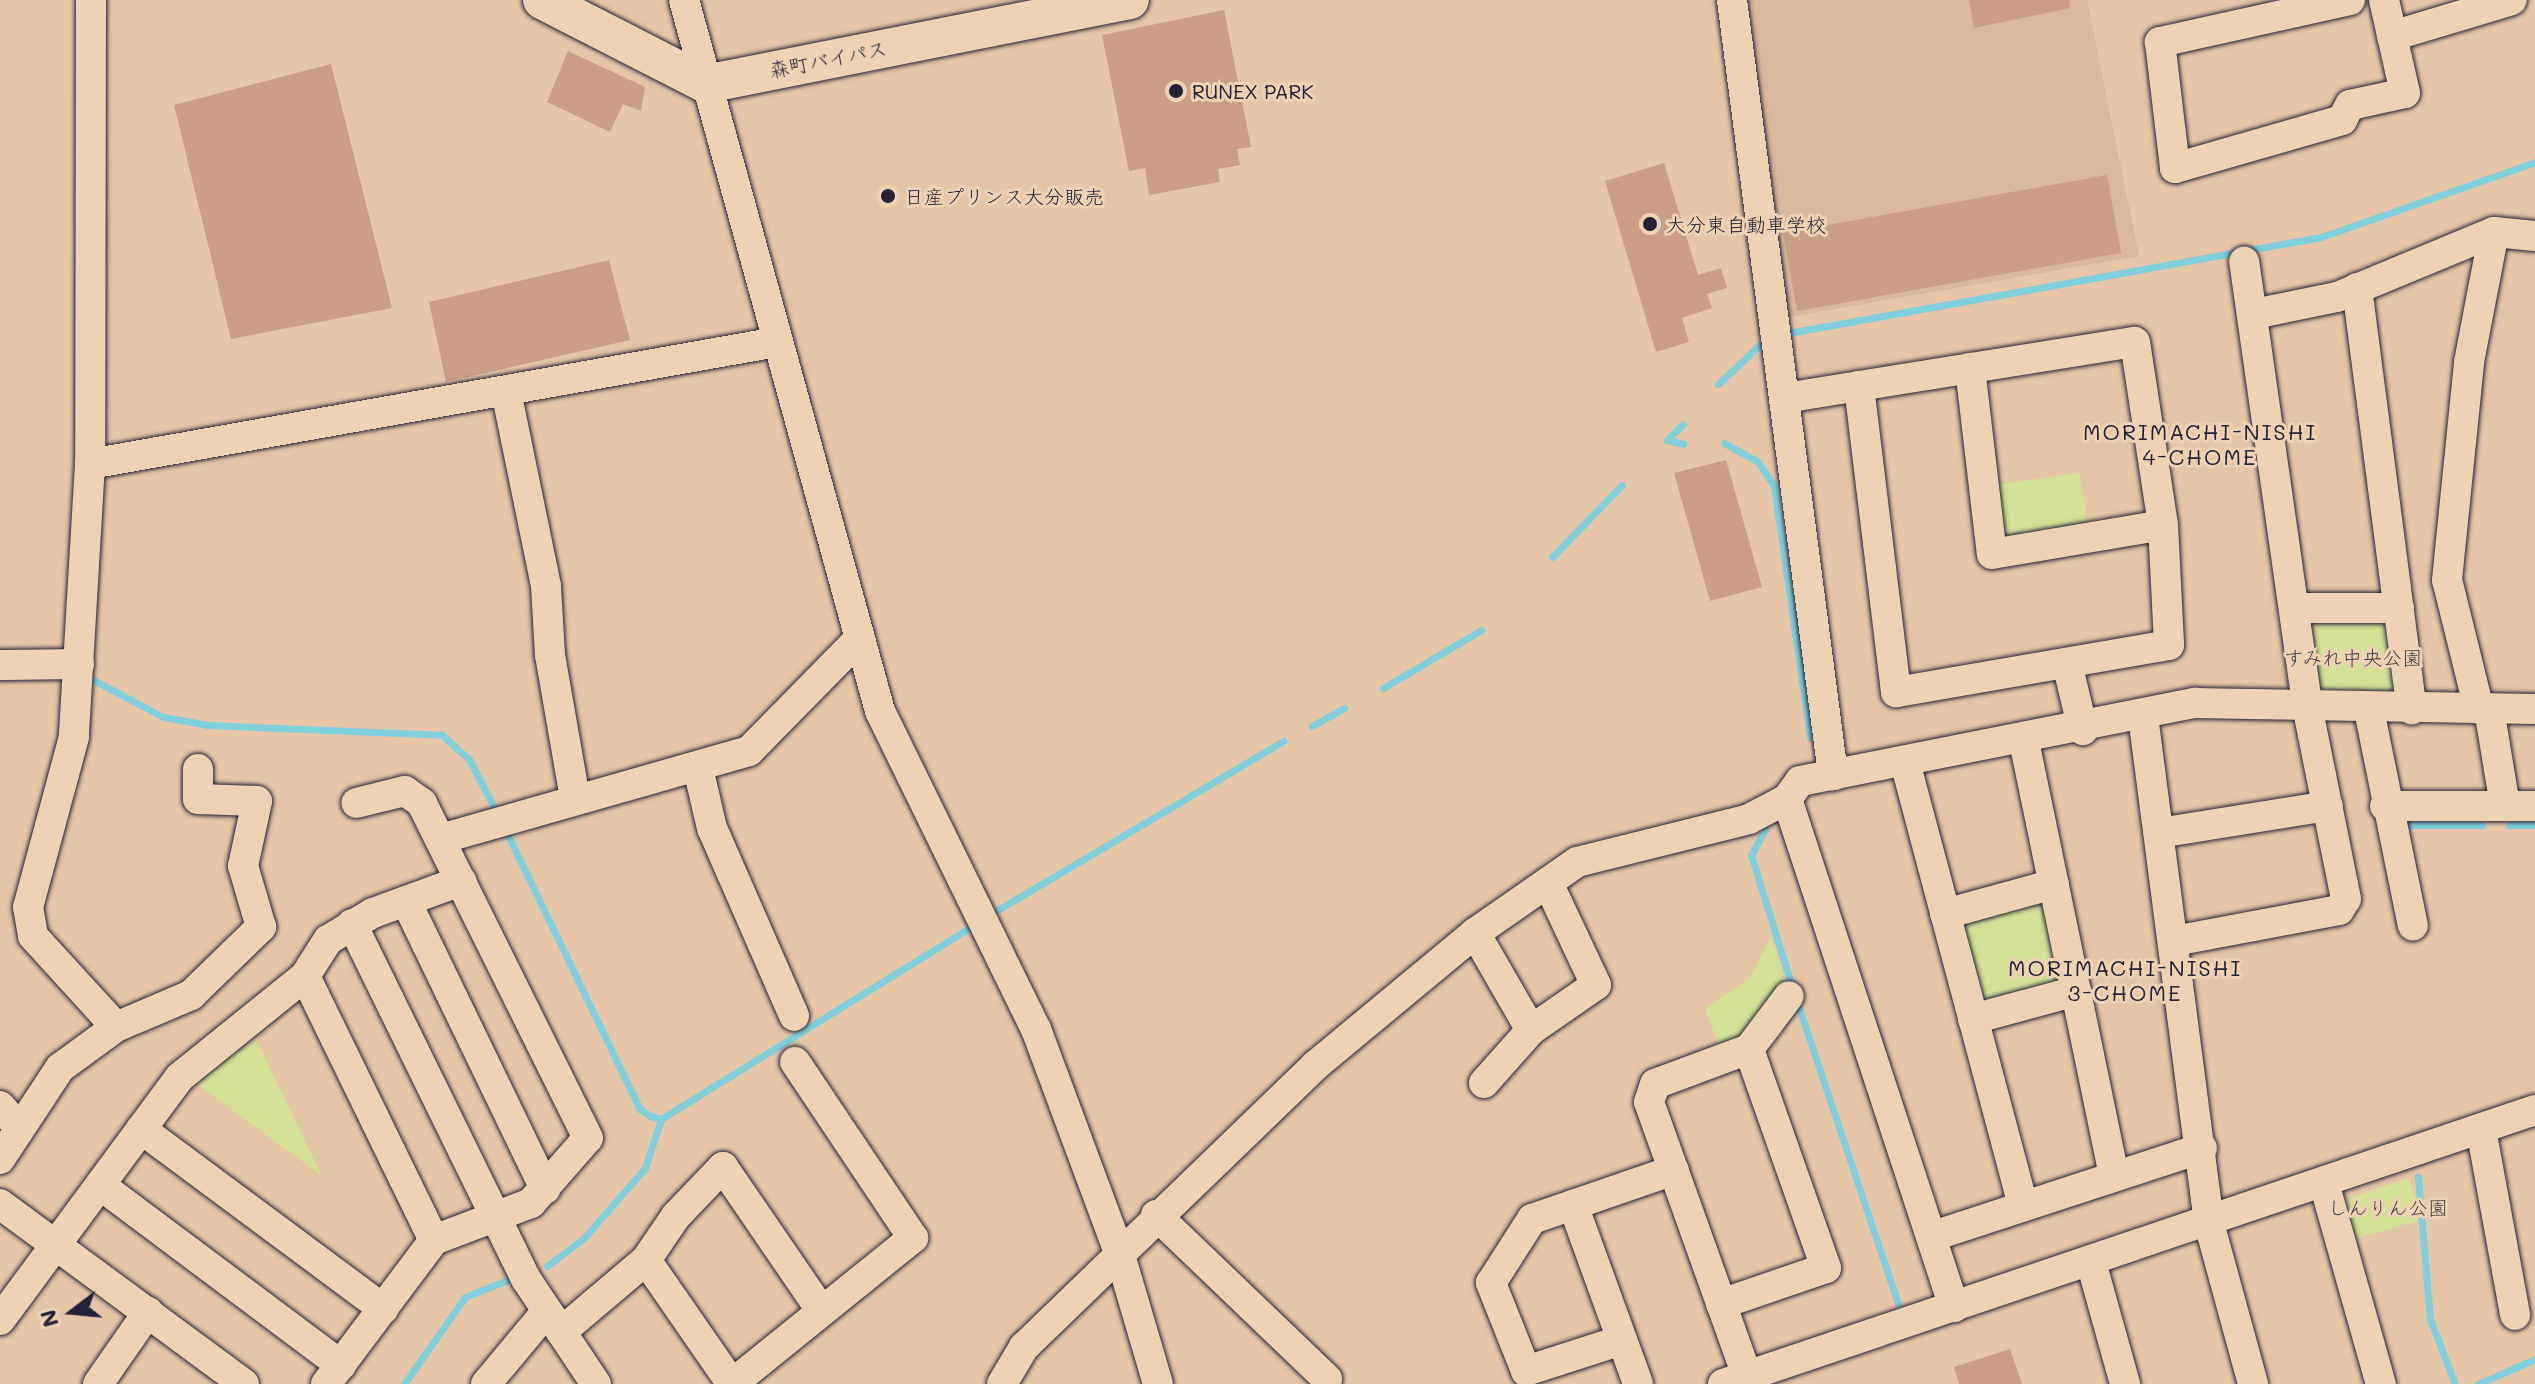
<!DOCTYPE html>
<html>
<head>
<meta charset="utf-8">
<style>
	body { margin:0 }
	#map { position:relative; width:2535px; height:1384px; overflow:hidden; background:#e7c6a8; font-family:Mali,"Klee One",sans-serif }
	div>[style] { position:absolute }
	[style*='--x'] { left:calc(var(--x)*1px); top:calc(var(--y)*1px); width:calc(var(--w)*1px); rotate:calc(var(--a)*1deg) }
	.built>* { inset:0; background:#dbb79c }
	.green>* { inset:0; background:#d3e195 }
	.stream>* { height:7px; margin:-3.5px; padding:0 3.5px; transform-origin:3.5px; border-radius:3.5px; background:#80cfdc }
	.building>* { inset:0; background:#cb9e86 }
	.roads { filter:drop-shadow(0 0 2px #22223b) drop-shadow(0 0 2px #22223b) }
	.minor>* { height:30px; margin:-15px; padding:0 15px; transform-origin:15px; border-radius:15px; background:#edd3b4 }
	.major>* { height:38px; margin:-19px; padding:0 19px; transform-origin:19px; border-radius:19px; background:#edd3b4 }
	.dots>* { width:22px; height:22px; translate:-50% -50%; box-sizing:border-box; border:4px solid #edd3b4; border-radius:50% }
	span { translate:-50% -50%; white-space:nowrap; text-align:center; line-height:1.15; -webkit-text-stroke:6px #edd3b4; paint-order:stroke }
	.street-label { font-size:20px; color:#22223b }
	.poi-label { font-size:20px; color:#22223b }
	.left { translate:0 -50%; text-align:left }
	.park-label { font-size:20px; color:#3d3f48 }
	.neighbourhood-label { font-size:22px; color:#22223b; letter-spacing:2px }
	.north { position:absolute; left:32px; top:1272px; width:80px; height:80px; -webkit-text-stroke:6px #edd3b4; paint-order:stroke; rotate:254deg; font-size:22px; font-weight:700; line-height:32px; text-align:center; color:#22223b }
	.north::after { content:''; display:block; margin:auto; width:28px; height:36px; background:#22223b; clip-path:polygon(50% 0,100% 100%,50% 72%,0 100%) }
</style>
</head>
<body>
<div id="map">
	<div class="built">
		<div style="clip-path:polygon(1746px 0,2087px 0,2139px 256px,1789px 317px)"></div>
	</div>
	<div class="green">
		<div style="clip-path:polygon(2079px 473px,2088px 528px,2012px 541px,1999px 531px,1994px 485px)"></div>
		<div style="clip-path:polygon(2390px 620px,2399px 693px,2316px 699px,2306px 621px)"></div>
		<div style="clip-path:polygon(2046px 900px,2063px 981px,1980px 1003px,1960px 927px,1964px 917px)"></div>
		<div style="clip-path:polygon(1771px 936px,1787px 987px,1745px 1040px,1721px 1050px,1705px 1009px,1750px 978px)"></div>
		<div style="clip-path:polygon(256px 1040px,322px 1176px,190px 1079px,236px 1045px,240px 1051px)"></div>
		<div style="clip-path:polygon(2409px 1178px,2421px 1220px,2351px 1240px,2343px 1212px,2349px 1198px)"></div>
	</div>
	<div class="stream">
		<div style="--x:1783;--y:334;--w:547;--a:-10.22"></div>
		<div style="--x:2321;--y:237;--w:227;--a:-19.3"></div>
		<div style="--x:1718;--y:384;--w:67;--a:-43.2"></div>
		<div style="--x:1683;--y:424;--w:23;--a:135"></div>
		<div style="--x:1667;--y:440;--w:17;--a:13"></div>
		<div style="--x:1724;--y:443;--w:39;--a:29"></div>
		<div style="--x:1758;--y:462;--w:29;--a:56"></div>
		<div style="--x:1774;--y:486;--w:254;--a:81.8"></div>
		<div style="--x:1552;--y:557;--w:100;--a:-45.8"></div>
		<div style="--x:88;--y:677;--w:85;--a:28.1"></div>
		<div style="--x:163;--y:717;--w:46;--a:10.1"></div>
		<div style="--x:208;--y:725;--w:234;--a:2.4"></div>
		<div style="--x:442;--y:735;--w:36;--a:42"></div>
		<div style="--x:469;--y:759;--w:63;--a:62.6"></div>
		<div style="--x:1383;--y:688;--w:114;--a:-30.6"></div>
		<div style="--x:1312;--y:726;--w:37;--a:-29"></div>
		<div style="--x:2401;--y:825;--w:81;--a:0"></div>
		<div style="--x:2509;--y:825;--w:26;--a:0"></div>
		<div style="--x:505;--y:829;--w:311;--a:64.3"></div>
		<div style="--x:640;--y:1109;--w:12;--a:35"></div>
		<div style="--x:650;--y:1116;--w:11;--a:15"></div>
		<div style="--x:661;--y:1119;--w:370;--a:-31.8"></div>
		<div style="--x:1765;--y:829;--w:30;--a:118"></div>
		<div style="--x:1751;--y:855;--w:138;--a:72.7"></div>
		<div style="--x:989;--y:915;--w:342;--a:-30.6"></div>
		<div style="--x:1796;--y:999;--w:321;--a:71.5"></div>
		<div style="--x:2418;--y:1177;--w:143;--a:85.2"></div>
		<div style="--x:2430;--y:1319;--w:70;--a:69"></div>
		<div style="--x:547;--y:1266;--w:46;--a:-37.1"></div>
		<div style="--x:584;--y:1238;--w:93;--a:-48.9"></div>
		<div style="--x:645;--y:1168;--w:52;--a:-71.9"></div>
		<div style="--x:404;--y:1384;--w:106;--a:-55"></div>
		<div style="--x:465;--y:1297;--w:45;--a:-22"></div>
		<div style="--x:2478;--y:1384;--w:62;--a:-23.7"></div>
	</div>
	<div class="building">
		<div style="clip-path:polygon(1969px 0,2069px 0,2070px 8px,1974px 28px)"></div>
		<div style="clip-path:polygon(1224px 10px,1251px 147px,1237px 149px,1240px 165px,1218px 169px,1220px 182px,1149px 195px,1145px 168px,1129px 171px,1102px 35px)"></div>
		<div style="clip-path:polygon(568px 51px,645px 87px,641px 111px,623px 104px,610px 132px,547px 102px)"></div>
		<div style="clip-path:polygon(331px 64px,392px 308px,231px 339px,174px 105px)"></div>
		<div style="clip-path:polygon(1664px 163px,1698px 275px,1721px 268px,1727px 288px,1707px 294px,1712px 308px,1682px 318px,1689px 342px,1656px 352px,1605px 181px)"></div>
		<div style="clip-path:polygon(2107px 175px,2121px 253px,1797px 311px,1783px 233px)"></div>
		<div style="clip-path:polygon(609px 260px,630px 340px,446px 382px,429px 302px)"></div>
		<div style="clip-path:polygon(1726px 460px,1762px 587px,1710px 601px,1674px 473px)"></div>
		<div style="clip-path:polygon(2010px 1349px,2022px 1384px,1959px 1384px,1954px 1367px)"></div>
	</div>
	<div class="roads">
		<div class="minor">
			<div style="--x:91;--y:0;--w:464;--a:90.1"></div>
			<div style="--x:90;--y:464;--w:273;--a:93.4"></div>
			<div style="--x:74;--y:737;--w:176;--a:105.1"></div>
			<div style="--x:28;--y:907;--w:29;--a:80"></div>
			<div style="--x:33;--y:936;--w:123;--a:47.6"></div>
			<div style="--x:684;--y:0;--w:738;--a:74.59"></div>
			<div style="--x:880;--y:711;--w:354;--a:63.9"></div>
			<div style="--x:1036;--y:1029;--w:241;--a:69.6"></div>
			<div style="--x:1120;--y:1255;--w:134;--a:73.6"></div>
			<div style="--x:1732;--y:0;--w:782;--a:82.57"></div>
			<div style="--x:2350;--y:0;--w:195;--a:167.5"></div>
			<div style="--x:2160;--y:42;--w:127;--a:83.2"></div>
			<div style="--x:2175;--y:168;--w:174;--a:-16"></div>
			<div style="--x:2342;--y:120;--w:17;--a:-62"></div>
			<div style="--x:2350;--y:105;--w:56;--a:-12.3"></div>
			<div style="--x:2405;--y:93;--w:95;--a:-102.7"></div>
			<div style="--x:2392;--y:36;--w:125;--a:-16.7"></div>
			<div style="--x:2357;--y:288;--w:425;--a:82.6"></div>
			<div style="--x:2254;--y:314;--w:85;--a:-11.6"></div>
			<div style="--x:2337;--y:297;--w:170;--a:-22.5"></div>
			<div style="--x:2494;--y:232;--w:41;--a:5.6"></div>
			<div style="--x:1970;--y:368;--w:187;--a:83.3"></div>
			<div style="--x:1992;--y:554;--w:173;--a:-9.6"></div>
			<div style="--x:506;--y:391;--w:199;--a:78.4"></div>
			<div style="--x:546;--y:586;--w:69;--a:86.7"></div>
			<div style="--x:550;--y:655;--w:145;--a:80.1"></div>
			<div style="--x:1785;--y:398;--w:75;--a:-9.2"></div>
			<div style="--x:1859;--y:386;--w:279;--a:-9.1"></div>
			<div style="--x:2135;--y:342;--w:185;--a:81.3"></div>
			<div style="--x:2163;--y:525;--w:120;--a:87.1"></div>
			<div style="--x:2169;--y:645;--w:277;--a:170.2"></div>
			<div style="--x:1896;--y:692;--w:308;--a:-96.9"></div>
			<div style="--x:90;--y:464;--w:698;--a:-10.07"></div>
			<div style="--x:2294;--y:608;--w:105;--a:0"></div>
			<div style="--x:2067;--y:663;--w:69;--a:76.6"></div>
			<div style="--x:0;--y:665;--w:79;--a:-0.7"></div>
			<div style="--x:2479;--y:709;--w:133;--a:-103.9"></div>
			<div style="--x:2447;--y:580;--w:219;--a:-84.2"></div>
			<div style="--x:2469;--y:362;--w:132;--a:-79.1"></div>
			<div style="--x:2489;--y:709;--w:98;--a:80.6"></div>
			<div style="--x:2369;--y:710;--w:220;--a:78.5"></div>
			<div style="--x:2143;--y:716;--w:511;--a:82.58"></div>
			<div style="--x:2209;--y:1223;--w:167;--a:74.7"></div>
			<div style="--x:2024;--y:741;--w:445;--a:78.3"></div>
			<div style="--x:1905;--y:762;--w:458;--a:75.1"></div>
			<div style="--x:698;--y:768;--w:62;--a:76.9"></div>
			<div style="--x:712;--y:828;--w:205;--a:66.4"></div>
			<div style="--x:1787;--y:799;--w:535;--a:71.8"></div>
			<div style="--x:2385;--y:806;--w:150;--a:0"></div>
			<div style="--x:2159;--y:833;--w:171;--a:-9.1"></div>
			<div style="--x:444;--y:838;--w:317;--a:-15.9"></div>
			<div style="--x:749;--y:751;--w:158;--a:-45.5"></div>
			<div style="--x:406;--y:901;--w:320;--a:64.2"></div>
			<div style="--x:1945;--y:914;--w:113;--a:-15.4"></div>
			<div style="--x:352;--y:924;--w:395;--a:63.9"></div>
			<div style="--x:526;--y:1279;--w:126;--a:56.3"></div>
			<div style="--x:1475;--y:933;--w:112;--a:60"></div>
			<div style="--x:2174;--y:941;--w:168;--a:-10.6"></div>
			<div style="--x:2339;--y:910;--w:13;--a:-58"></div>
			<div style="--x:2346;--y:899;--w:193;--a:-101.4"></div>
			<div style="--x:2308;--y:710;--w:453;--a:-98.1"></div>
			<div style="--x:305;--y:976;--w:294;--a:64"></div>
			<div style="--x:1973;--y:1019;--w:107;--a:-15.2"></div>
			<div style="--x:1749;--y:1049;--w:66;--a:-53"></div>
			<div style="--x:1484;--y:1083;--w:71;--a:-48.4"></div>
			<div style="--x:1531;--y:1030;--w:79;--a:-34.7"></div>
			<div style="--x:1596;--y:985;--w:113;--a:-115.2"></div>
			<div style="--x:0;--y:1106;--w:30;--a:48"></div>
			<div style="--x:141;--y:1129;--w:302;--a:36.6"></div>
			<div style="--x:2481;--y:1129;--w:189;--a:79.6"></div>
			<div style="--x:0;--y:1159;--w:109;--a:-56.6"></div>
			<div style="--x:60;--y:1068;--w:69;--a:-36.2"></div>
			<div style="--x:116;--y:1027;--w:82;--a:-23.1"></div>
			<div style="--x:191;--y:995;--w:98;--a:-44.2"></div>
			<div style="--x:261;--y:927;--w:64;--a:-106.4"></div>
			<div style="--x:243;--y:866;--w:66;--a:-77.8"></div>
			<div style="--x:257;--y:801;--w:59;--a:-178.1"></div>
			<div style="--x:198;--y:799;--w:30;--a:-90"></div>
			<div style="--x:2324;--y:1183;--w:209;--a:74.2"></div>
			<div style="--x:100;--y:1185;--w:301;--a:36.8"></div>
			<div style="--x:0;--y:1204;--w:303;--a:36.4"></div>
			<div style="--x:1573;--y:1205;--w:190;--a:70"></div>
			<div style="--x:1156;--y:1215;--w:237;--a:43.8"></div>
			<div style="--x:1933;--y:1236;--w:283;--a:-18.1"></div>
			<div style="--x:646;--y:1260;--w:151;--a:55.3"></div>
			<div style="--x:2091;--y:1262;--w:127;--a:74.4"></div>
			<div style="--x:1721;--y:1304;--w:111;--a:-18.9"></div>
			<div style="--x:1826;--y:1268;--w:232;--a:-109.4"></div>
			<div style="--x:1749;--y:1049;--w:100;--a:159.6"></div>
			<div style="--x:1655;--y:1084;--w:19;--a:108"></div>
			<div style="--x:1649;--y:1102;--w:291;--a:70.3"></div>
			<div style="--x:0;--y:1320;--w:302;--a:-53.5"></div>
			<div style="--x:180;--y:1077;--w:161;--a:-38.9"></div>
			<div style="--x:305;--y:976;--w:43;--a:-57.4"></div>
			<div style="--x:328;--y:940;--w:52;--a:-31"></div>
			<div style="--x:373;--y:913;--w:94;--a:-20"></div>
			<div style="--x:561;--y:1332;--w:111;--a:-40.3"></div>
			<div style="--x:646;--y:1260;--w:53;--a:-55.7"></div>
			<div style="--x:676;--y:1216;--w:68;--a:-46.2"></div>
			<div style="--x:723;--y:1167;--w:173;--a:55.6"></div>
			<div style="--x:1622;--y:1340;--w:101;--a:162.1"></div>
			<div style="--x:1526;--y:1371;--w:95;--a:-111.7"></div>
			<div style="--x:1491;--y:1283;--w:76;--a:-57.4"></div>
			<div style="--x:1532;--y:1219;--w:150;--a:-19"></div>
			<div style="--x:98;--y:1384;--w:88;--a:-55.2"></div>
			<div style="--x:326;--y:1384;--w:180;--a:-53.1"></div>
			<div style="--x:434;--y:1240;--w:104;--a:-20.9"></div>
			<div style="--x:531;--y:1203;--w:86;--a:-48.8"></div>
			<div style="--x:588;--y:1138;--w:374;--a:-116.4"></div>
			<div style="--x:422;--y:803;--w:21;--a:-145"></div>
			<div style="--x:405;--y:791;--w:50;--a:166.2"></div>
			<div style="--x:486;--y:1384;--w:94;--a:-50.2"></div>
			<div style="--x:732;--y:1384;--w:233;--a:-38.9"></div>
			<div style="--x:913;--y:1238;--w:212;--a:-123.8"></div>
			<div style="--x:1002;--y:1384;--w:43;--a:-59.3"></div>
			<div style="--x:1024;--y:1347;--w:406;--a:-44"></div>
			<div style="--x:1316;--y:1065;--w:207;--a:-39.7"></div>
			<div style="--x:1475;--y:933;--w:124;--a:-34.8"></div>
			<div style="--x:1577;--y:862;--w:177;--a:-14"></div>
			<div style="--x:1749;--y:819;--w:43;--a:-27.8"></div>
			<div style="--x:1787;--y:799;--w:22;--a:-54"></div>
			<div style="--x:1800;--y:781;--w:403;--a:-11.2"></div>
			<div style="--x:2195;--y:703;--w:340;--a:1"></div>
			<div style="--x:1723;--y:1384;--w:857;--a:-18.65"></div>
		</div>
		<div class="major">
			<div style="--x:542;--y:0;--w:184;--a:27.1"></div>
			<div style="--x:706;--y:84;--w:432;--a:-11.2"></div>
		</div>
	</div>
	<div class="dots">
		<div style="left:1176px;top:91px;background:#22223b"></div>
		<div style="left:888px;top:196px;background:#22223b"></div>
		<div style="left:1650px;top:224px;background:#22223b"></div>
	</div>
	<div class="street-label">
		<span style="left:828px;top:59px;rotate:-11deg">森町バイパス</span>
	</div>
	<div class="poi-label">
		<span class="left" style="left:1192px;top:91px">RUNEX PARK</span>
		<span class="left" style="left:904px;top:196px">日産プリンス大分販売</span>
		<span class="left" style="left:1666px;top:224px">大分東自動車学校</span>
	</div>
	<div class="park-label">
		<span style="left:2353px;top:657px">すみれ中央公園</span>
		<span style="left:2388px;top:1207px">しんりん公園</span>
	</div>
	<div class="neighbourhood-label">
		<span style="left:2200px;top:444px">MORIMACHI-NISHI<br>4-CHOME</span>
		<span style="left:2125px;top:980px">MORIMACHI-NISHI<br>3-CHOME</span>
	</div>
	<div class="north">N</div>
</div>
</body>
</html>
